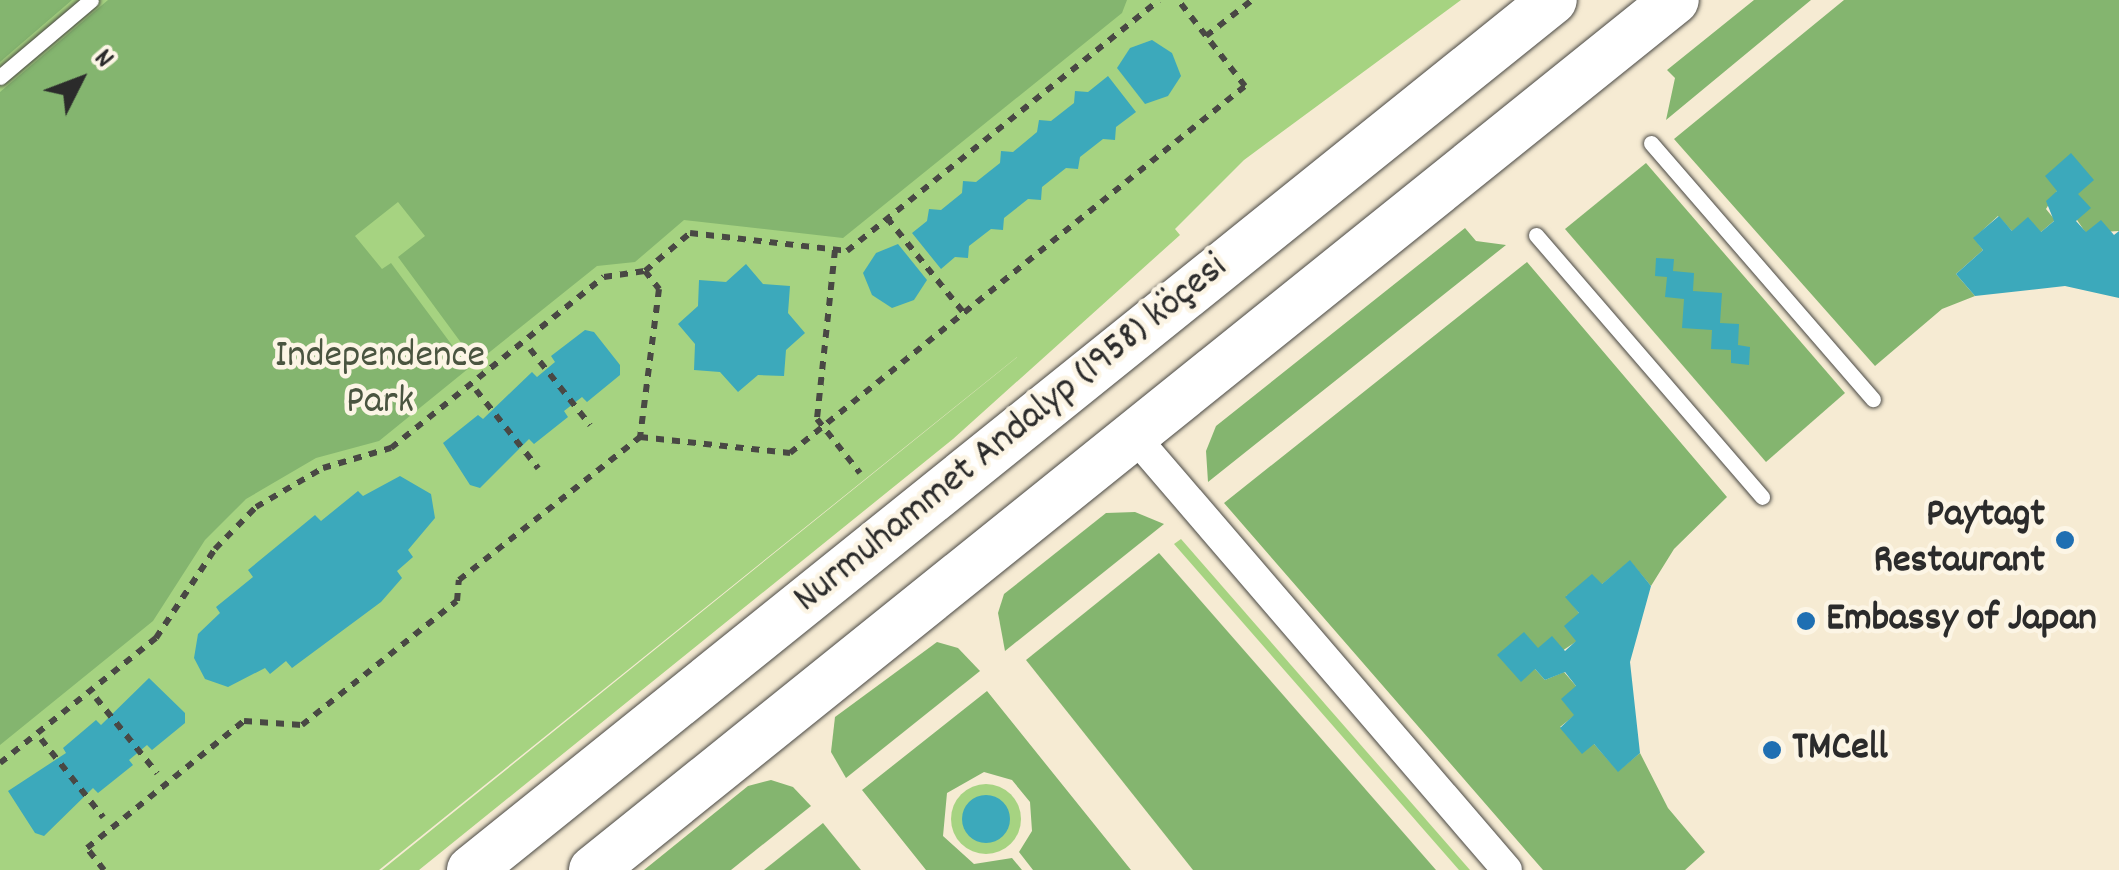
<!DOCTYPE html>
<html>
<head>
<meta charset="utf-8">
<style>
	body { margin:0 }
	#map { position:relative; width:2119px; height:870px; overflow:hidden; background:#f6ebd3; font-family:Dekko,sans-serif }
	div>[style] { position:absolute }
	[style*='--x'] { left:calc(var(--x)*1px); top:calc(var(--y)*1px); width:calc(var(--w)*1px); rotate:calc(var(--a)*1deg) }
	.green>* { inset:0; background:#a6d381 }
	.round { border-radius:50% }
	.forest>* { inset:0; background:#84b56f }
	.water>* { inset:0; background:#3ca9bb }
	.path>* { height:6px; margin-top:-3px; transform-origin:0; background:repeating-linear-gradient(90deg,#494844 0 8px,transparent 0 16px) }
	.roads { filter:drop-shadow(0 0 2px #494844) drop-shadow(0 0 2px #494844) }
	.lane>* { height:15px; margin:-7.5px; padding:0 7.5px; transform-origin:7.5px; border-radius:7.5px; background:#fff }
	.street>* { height:30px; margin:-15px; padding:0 15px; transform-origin:15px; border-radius:15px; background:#fff }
	.primary>* { height:48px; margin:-24px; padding:0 24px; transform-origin:24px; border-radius:24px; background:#fff }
	.dots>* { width:28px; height:28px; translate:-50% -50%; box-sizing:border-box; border:5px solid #fcf5e5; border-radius:50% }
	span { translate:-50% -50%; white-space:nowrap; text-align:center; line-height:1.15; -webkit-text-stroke:9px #fcf5e5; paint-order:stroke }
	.park-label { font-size:40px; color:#4a5540 }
	.street-label { font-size:40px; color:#2b2b2b }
	.poi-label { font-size:40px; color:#2b2b2b; font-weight:700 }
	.right { translate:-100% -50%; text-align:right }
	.left { translate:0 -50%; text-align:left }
	.north { position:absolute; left:30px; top:30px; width:100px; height:100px; -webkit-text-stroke:8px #fcf5e5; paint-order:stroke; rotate:48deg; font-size:28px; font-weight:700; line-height:40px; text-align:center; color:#2b2b2b }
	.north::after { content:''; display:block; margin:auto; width:35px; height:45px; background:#2b2b2b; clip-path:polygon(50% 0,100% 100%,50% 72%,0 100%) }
</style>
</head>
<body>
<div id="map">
	<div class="green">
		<div style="clip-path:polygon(0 0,1461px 0,1244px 160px,1175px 229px,1180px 235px,953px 439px,419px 870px,382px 870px,1042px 337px,379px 870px,0 870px)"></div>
		<div style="clip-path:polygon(1181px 539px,1470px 870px,1459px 870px,1174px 544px)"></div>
		<div class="round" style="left:951px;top:784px;width:70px;height:70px"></div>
	</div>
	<div class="forest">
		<div style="clip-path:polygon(0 0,72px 0,0 62px)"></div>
		<div style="clip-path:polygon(108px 0,1127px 0,1122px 13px,843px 238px,684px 220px,635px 262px,597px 266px,476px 363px,398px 257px,425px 236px,398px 202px,355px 236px,382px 269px,391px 263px,469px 368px,379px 441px,316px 458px,246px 499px,205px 540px,153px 621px,0 745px,0 92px)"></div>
		<div style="clip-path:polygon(1754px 0,1811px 0,1666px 120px,1675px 78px,1667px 70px)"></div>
		<div style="clip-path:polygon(1844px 0,2119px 0,2119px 231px,2086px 233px,2057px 191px,2046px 209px,2055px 220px,2041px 232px,2012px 231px,1998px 216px,1974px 238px,1983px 250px,1956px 274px,1975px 296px,1942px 309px,1875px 366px,1674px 139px)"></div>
		<div style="clip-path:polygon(1646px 163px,1845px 393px,1766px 462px,1565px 229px)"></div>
		<div style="clip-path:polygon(1465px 228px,1476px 241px,1506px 245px,1208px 482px,1206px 451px,1216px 426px)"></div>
		<div style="clip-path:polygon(1527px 262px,1727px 497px,1674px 549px,1651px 586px,1630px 561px,1601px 585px,1566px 596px,1579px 613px,1577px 641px,1535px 669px,1545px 680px,1564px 672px,1576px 686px,1575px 715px,1560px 727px,1594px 744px,1618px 771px,1640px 753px,1668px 808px,1705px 852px,1685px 870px,1543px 870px,1224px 503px)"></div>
		<div style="clip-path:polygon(1135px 512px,1164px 524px,1005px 651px,998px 613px,1004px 594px,1106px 513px)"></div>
		<div style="clip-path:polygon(1159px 553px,1436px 870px,1193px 870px,1026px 660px)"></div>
		<div style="clip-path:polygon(937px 642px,958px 648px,980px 671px,846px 778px,831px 752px,835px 717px)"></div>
		<div style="clip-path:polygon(987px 691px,1131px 870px,1033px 870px,1019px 852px,1032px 831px,1030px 802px,1012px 780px,984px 772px,947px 793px,943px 836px,974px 864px,1012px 858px,1022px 870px,926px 870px,862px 790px)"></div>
		<div style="clip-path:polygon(771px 780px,793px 787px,811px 806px,731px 870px,644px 870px,748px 786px)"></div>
		<div style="clip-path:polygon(823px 823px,861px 870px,764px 870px)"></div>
	</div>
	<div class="water">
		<div style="clip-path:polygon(1152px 40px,1172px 53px,1181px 76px,1168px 96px,1145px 104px,1117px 68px,1130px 48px)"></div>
		<div style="clip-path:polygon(1108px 76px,1136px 112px,1116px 127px,1115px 140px,1103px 139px,1080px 157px,1078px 169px,1066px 168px,1042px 187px,1041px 200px,1028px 199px,1004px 218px,1003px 230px,991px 229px,969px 246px,968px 258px,955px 257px,941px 269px,912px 233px,927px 221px,929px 209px,941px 210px,962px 193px,963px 181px,976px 182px,1000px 163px,1001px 151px,1013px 152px,1037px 132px,1039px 120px,1051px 121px,1074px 103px,1075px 91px,1088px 92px)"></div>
		<div style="clip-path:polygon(2071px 153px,2094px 180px,2078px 194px,2091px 208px,2076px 221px,2086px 232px,2101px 220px,2114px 235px,2119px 231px,2119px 298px,2065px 286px,1975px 296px,1956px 274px,1983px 250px,1973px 238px,1999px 216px,2012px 231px,2028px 217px,2041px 232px,2054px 221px,2046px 201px,2057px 191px,2045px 176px)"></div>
		<div style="clip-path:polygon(898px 244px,927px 280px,914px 300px,892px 308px,872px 295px,863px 273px,876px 253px)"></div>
		<div style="clip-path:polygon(1656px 258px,1674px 259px,1673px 271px,1694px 273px,1693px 291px,1722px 293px,1720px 323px,1739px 324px,1738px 345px,1750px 347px,1749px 365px,1731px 363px,1731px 350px,1711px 349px,1712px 330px,1682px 328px,1684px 299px,1665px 297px,1667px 277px,1655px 276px)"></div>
		<div style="clip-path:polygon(746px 264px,763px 284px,790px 286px,788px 313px,805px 333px,786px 350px,784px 376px,758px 375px,738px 392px,720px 372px,694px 370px,695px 344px,678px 324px,698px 306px,699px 280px,726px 282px)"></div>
		<div style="clip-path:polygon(585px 330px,594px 332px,620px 365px,620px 375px,587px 402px,582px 397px,564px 411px,568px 417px,534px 444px,529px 439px,480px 488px,470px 485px,443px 443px,478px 415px,483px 419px,532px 372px,537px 377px,555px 362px,551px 356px)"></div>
		<div style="clip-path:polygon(400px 476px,431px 494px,435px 518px,408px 550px,413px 557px,397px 571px,402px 578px,381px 602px,292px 668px,286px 661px,270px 674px,265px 668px,228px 687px,205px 679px,194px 658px,198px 634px,220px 613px,216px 607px,253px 577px,248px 570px,315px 515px,321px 521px,358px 491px,363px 496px)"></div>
		<div style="clip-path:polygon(1630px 560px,1651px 586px,1630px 662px,1640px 753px,1618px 772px,1594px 744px,1582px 754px,1560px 728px,1574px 715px,1561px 699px,1576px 686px,1565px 672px,1545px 680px,1535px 669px,1521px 682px,1497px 655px,1524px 632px,1538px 648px,1552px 636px,1565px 651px,1576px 641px,1564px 626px,1579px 613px,1565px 597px,1592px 574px,1602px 584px)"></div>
		<div style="clip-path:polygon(149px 678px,185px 713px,185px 723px,152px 750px,147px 745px,129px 760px,133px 765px,98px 793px,93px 788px,44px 836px,35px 833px,8px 791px,66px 753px,63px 748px,96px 720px,101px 725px)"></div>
		<div class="round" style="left:962px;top:795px;width:48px;height:48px"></div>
	</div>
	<div class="path">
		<div style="--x:1206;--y:36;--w:58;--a:-38"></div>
		<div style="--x:887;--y:218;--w:122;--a:51"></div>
		<div style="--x:835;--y:250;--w:170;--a:96.1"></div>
		<div style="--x:817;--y:419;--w:69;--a:51.5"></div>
		<div style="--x:645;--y:271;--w:59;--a:-40.2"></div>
		<div style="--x:690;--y:233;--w:158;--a:6.5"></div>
		<div style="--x:847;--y:251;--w:400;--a:-38.8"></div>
		<div style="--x:530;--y:349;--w:97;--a:51.7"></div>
		<div style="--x:476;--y:390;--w:100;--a:51.5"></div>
		<div style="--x:96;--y:698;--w:97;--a:50.9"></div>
		<div style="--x:41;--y:739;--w:100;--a:51.5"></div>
		<div style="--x:0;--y:763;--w:200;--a:-38.7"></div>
		<div style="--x:156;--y:638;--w:107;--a:-56.5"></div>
		<div style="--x:215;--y:549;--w:59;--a:-45.7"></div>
		<div style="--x:256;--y:507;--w:78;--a:-30.2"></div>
		<div style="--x:323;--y:468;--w:71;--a:-16.4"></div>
		<div style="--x:391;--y:448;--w:273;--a:-38.8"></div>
		<div style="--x:604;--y:277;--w:41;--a:-8.3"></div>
		<div style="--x:645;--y:271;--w:23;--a:52"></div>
		<div style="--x:659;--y:289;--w:149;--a:97.3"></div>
		<div style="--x:104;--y:870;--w:28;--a:-128"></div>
		<div style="--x:87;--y:848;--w:202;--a:-39"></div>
		<div style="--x:244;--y:721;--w:58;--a:3.9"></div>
		<div style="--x:302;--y:725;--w:198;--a:-38.7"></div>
		<div style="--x:457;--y:601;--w:21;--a:-85"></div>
		<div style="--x:459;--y:580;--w:231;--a:-38.3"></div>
		<div style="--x:640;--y:437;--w:151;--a:6.1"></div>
		<div style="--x:790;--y:453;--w:585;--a:-38.89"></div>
		<div style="--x:1245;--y:86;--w:109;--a:-127.9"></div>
	</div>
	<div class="roads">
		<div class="lane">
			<div style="--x:0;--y:77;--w:119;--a:-40.2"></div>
			<div style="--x:1651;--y:143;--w:339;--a:49.1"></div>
			<div style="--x:1536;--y:235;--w:346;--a:49.2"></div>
		</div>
		<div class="street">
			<div style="--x:1134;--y:436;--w:572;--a:49.32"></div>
		</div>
		<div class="primary">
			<div style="--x:471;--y:870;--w:1388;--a:-38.8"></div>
			<div style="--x:593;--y:870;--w:1388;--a:-38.8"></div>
		</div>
	</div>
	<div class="dots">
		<div style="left:2065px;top:540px;background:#1f6fb2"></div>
		<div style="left:1806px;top:621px;background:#1f6fb2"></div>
		<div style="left:1772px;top:750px;background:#1f6fb2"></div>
	</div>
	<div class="park-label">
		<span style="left:380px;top:381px">Independence<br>Park</span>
	</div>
	<div class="street-label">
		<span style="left:1012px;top:435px;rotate:-39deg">Nurmuhammet Andalyp (1958) köçesi</span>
	</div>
	<div class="poi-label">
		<span class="right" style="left:2045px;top:540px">Paytagt<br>Restaurant</span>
		<span class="left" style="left:1826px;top:621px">Embassy of Japan</span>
		<span class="left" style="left:1792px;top:750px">TMCell</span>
	</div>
	<div class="north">N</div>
</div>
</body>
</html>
